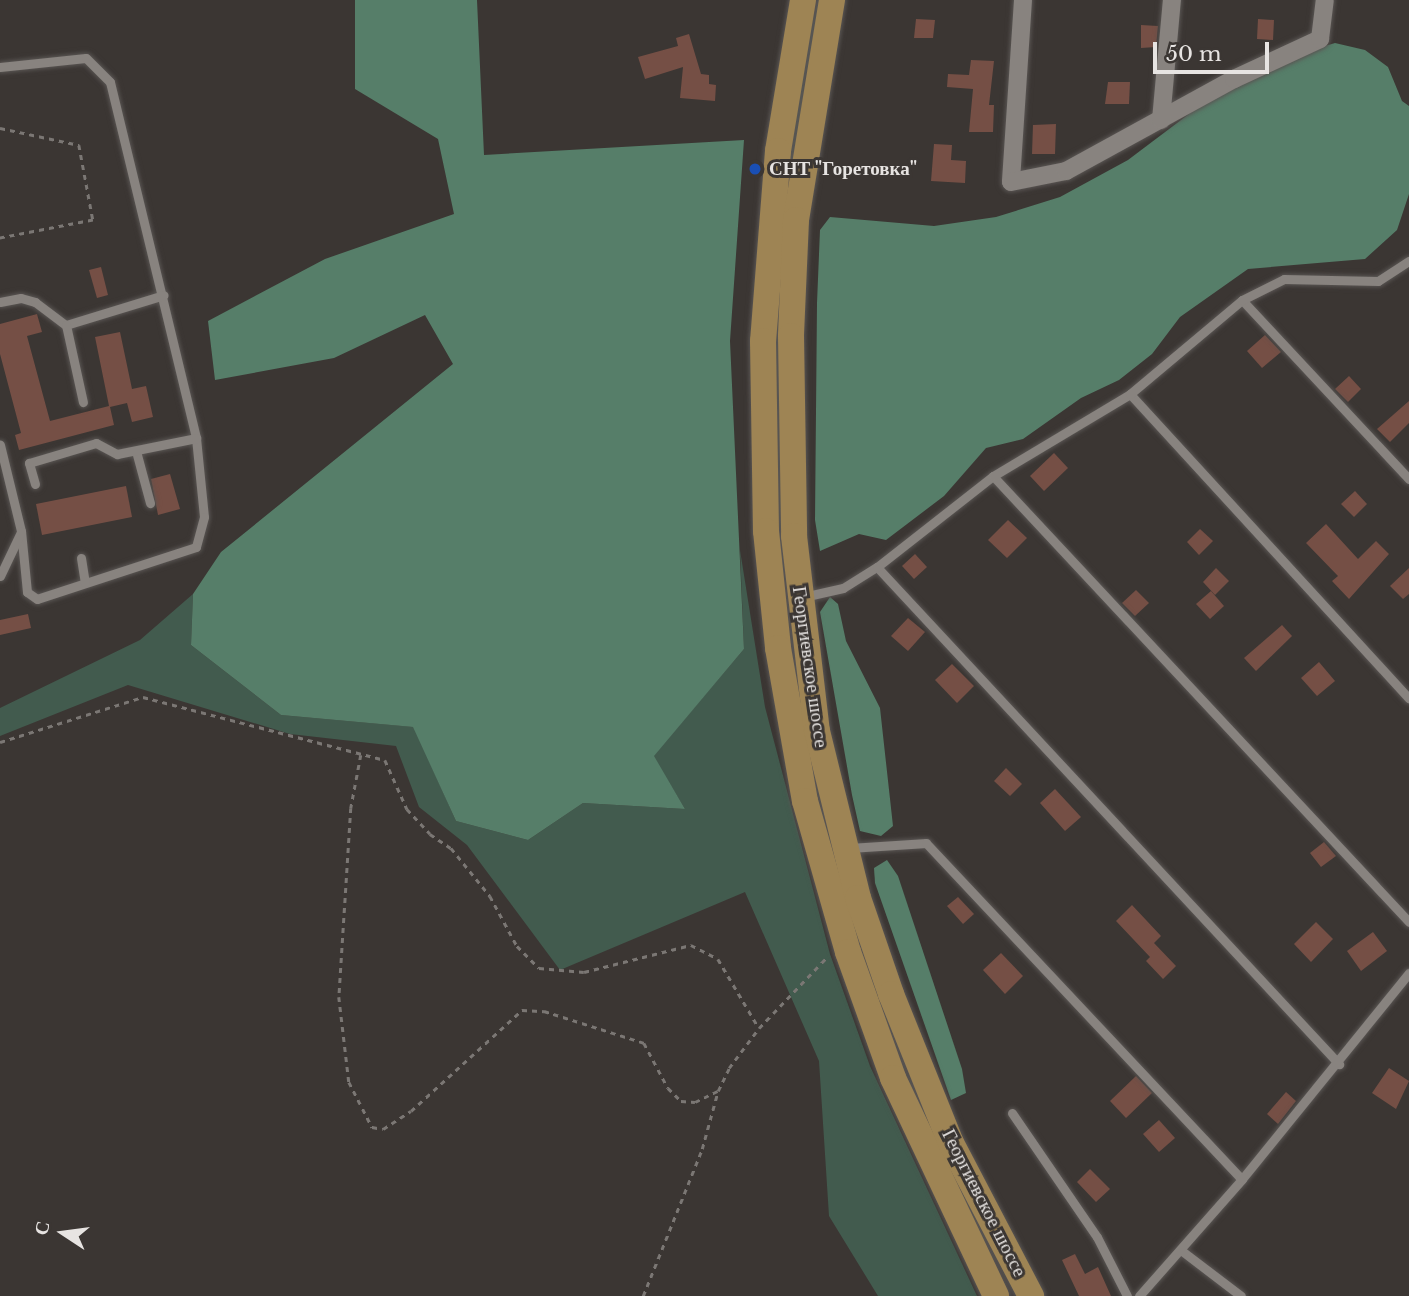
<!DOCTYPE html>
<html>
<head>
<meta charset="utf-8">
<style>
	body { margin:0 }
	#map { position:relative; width:1409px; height:1296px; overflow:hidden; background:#3b3633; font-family:"Libre Baskerville",serif }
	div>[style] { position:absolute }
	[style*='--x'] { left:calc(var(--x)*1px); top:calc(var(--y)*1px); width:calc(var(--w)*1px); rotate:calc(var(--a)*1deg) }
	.green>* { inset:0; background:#425b4e }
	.forest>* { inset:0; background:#567e69 }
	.building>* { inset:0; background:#754f45 }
	.path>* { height:2.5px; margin-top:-1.25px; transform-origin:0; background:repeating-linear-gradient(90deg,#7b7774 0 5px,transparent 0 10px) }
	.roads { filter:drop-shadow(0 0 2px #595553) drop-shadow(0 0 2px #595553) }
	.lane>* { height:9px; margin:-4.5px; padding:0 4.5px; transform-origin:4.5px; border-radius:4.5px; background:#88837f }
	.street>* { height:18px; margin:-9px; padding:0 9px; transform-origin:9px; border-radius:9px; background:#88837f }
	.primary>* { height:26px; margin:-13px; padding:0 13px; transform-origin:13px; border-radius:13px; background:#9e8454 }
	.dots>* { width:19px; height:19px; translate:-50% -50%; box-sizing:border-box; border:4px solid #3b3633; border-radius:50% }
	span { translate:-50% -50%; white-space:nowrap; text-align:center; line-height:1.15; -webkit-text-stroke:6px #3b3633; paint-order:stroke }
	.poi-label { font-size:19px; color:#e7e4e2; font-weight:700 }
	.left { translate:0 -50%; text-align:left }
	.street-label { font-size:19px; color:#e7e4e2 }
	.north { position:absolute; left:28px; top:1198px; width:70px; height:70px; -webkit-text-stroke:5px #3b3633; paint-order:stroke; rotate:283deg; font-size:19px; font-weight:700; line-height:28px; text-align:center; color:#e7e4e2 }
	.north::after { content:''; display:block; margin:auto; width:24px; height:32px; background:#e7e4e2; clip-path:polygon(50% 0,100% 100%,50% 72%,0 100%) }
	.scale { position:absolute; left:1153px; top:42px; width:116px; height:32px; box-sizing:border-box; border:4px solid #e7e4e2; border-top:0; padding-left:9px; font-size:21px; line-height:24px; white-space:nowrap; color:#e7e4e2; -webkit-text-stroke:5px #3b3633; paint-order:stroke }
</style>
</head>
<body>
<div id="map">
	<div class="green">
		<div style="clip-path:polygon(818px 0,823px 0,805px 78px,782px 272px,779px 404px,790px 570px,781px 571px,771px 404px,775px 272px,800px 77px)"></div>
		<div style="clip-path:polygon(740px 550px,765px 707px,830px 954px,870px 1066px,977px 1296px,878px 1296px,829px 1216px,819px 1061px,745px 892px,560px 970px,467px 845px,419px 807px,396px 746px,290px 734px,128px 685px,0 736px,0 708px,140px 640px,193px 594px,191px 645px,281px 715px,414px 727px,456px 821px,528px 840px,583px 803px,685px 809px,653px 756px,744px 649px)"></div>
	</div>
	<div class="forest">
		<div style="clip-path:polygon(355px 0,477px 0,484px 155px,744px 140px,730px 341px,744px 649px,654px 756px,685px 809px,583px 803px,528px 840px,456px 821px,413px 727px,281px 715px,191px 645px,193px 594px,221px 552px,453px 364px,425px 315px,334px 358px,215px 380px,208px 321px,325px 259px,454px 214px,438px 139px,355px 89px)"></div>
		<div style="clip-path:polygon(1335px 43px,1365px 50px,1388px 67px,1402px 101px,1409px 106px,1409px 194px,1397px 230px,1365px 259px,1248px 269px,1180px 317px,1152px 354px,1119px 380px,1081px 398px,1023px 439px,986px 448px,944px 496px,886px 540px,859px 534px,820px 551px,815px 520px,817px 303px,820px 230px,830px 217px,934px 226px,996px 217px,1060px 197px,1128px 160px,1226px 86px,1298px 54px)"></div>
		<div style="clip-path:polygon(830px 597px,838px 604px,846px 641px,880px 708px,893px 826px,881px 836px,860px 831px,852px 795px,820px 612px)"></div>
		<div style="clip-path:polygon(887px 860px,898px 876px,962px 1069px,966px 1093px,951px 1100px,875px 883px,874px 868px)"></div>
	</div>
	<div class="building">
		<div style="clip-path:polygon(916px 19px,935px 20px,933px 38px,914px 38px)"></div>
		<div style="clip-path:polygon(1258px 19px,1274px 20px,1273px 40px,1257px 39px)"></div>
		<div style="clip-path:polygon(1141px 25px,1158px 26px,1156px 47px,1141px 48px)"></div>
		<div style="clip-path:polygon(689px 34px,701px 74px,709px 75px,709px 84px,716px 85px,715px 101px,680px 98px,683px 67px,645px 79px,638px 57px,678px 46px,676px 38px)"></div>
		<div style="clip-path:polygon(971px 60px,994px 61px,989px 105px,994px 105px,993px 132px,969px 132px,973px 89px,947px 87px,948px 74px,969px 75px)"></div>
		<div style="clip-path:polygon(1108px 82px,1130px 82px,1129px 104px,1105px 104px)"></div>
		<div style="clip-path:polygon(1056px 124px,1055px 154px,1032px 154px,1033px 125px)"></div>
		<div style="clip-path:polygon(934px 144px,952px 145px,951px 160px,966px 161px,965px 183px,931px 181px)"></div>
		<div style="clip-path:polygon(101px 267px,108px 295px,97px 298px,89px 270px)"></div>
		<div style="clip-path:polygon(37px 314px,42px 332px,27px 336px,50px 421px,109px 406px,95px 337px,120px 332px,132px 389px,146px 386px,153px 417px,132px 422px,127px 403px,110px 407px,114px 425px,19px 450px,15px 435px,21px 433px,0 354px,0 324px)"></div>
		<div style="clip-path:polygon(1265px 335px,1281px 352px,1262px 368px,1247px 351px)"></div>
		<div style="clip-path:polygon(1349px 376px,1361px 389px,1348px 402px,1335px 389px)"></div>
		<div style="clip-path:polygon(1409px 401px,1409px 423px,1390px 442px,1377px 429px)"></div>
		<div style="clip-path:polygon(1054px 453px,1068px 468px,1044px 491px,1030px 476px)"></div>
		<div style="clip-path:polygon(170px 474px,180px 509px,158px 515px,151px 479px)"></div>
		<div style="clip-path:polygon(126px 486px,132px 517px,42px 535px,36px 504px)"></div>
		<div style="clip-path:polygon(1355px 491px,1367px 504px,1354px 517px,1341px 504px)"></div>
		<div style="clip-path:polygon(1008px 520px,1027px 538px,1007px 558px,988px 540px)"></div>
		<div style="clip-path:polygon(1326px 524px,1358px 559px,1376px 541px,1389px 554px,1349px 599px,1332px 581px,1338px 576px,1306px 543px)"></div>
		<div style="clip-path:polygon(1200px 529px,1213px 541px,1199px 555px,1187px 542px)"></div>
		<div style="clip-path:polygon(915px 554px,927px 567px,914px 579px,902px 566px)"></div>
		<div style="clip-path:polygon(1216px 568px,1229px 581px,1215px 595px,1203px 582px)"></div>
		<div style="clip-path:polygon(1409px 568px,1409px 594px,1403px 599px,1390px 586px)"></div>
		<div style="clip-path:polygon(1136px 590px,1149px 603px,1135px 616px,1122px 603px)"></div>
		<div style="clip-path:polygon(1211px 591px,1224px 606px,1210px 619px,1196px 604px)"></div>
		<div style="clip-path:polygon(28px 614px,31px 628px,0 635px,0 620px)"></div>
		<div style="clip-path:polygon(908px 618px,925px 632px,908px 651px,891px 636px)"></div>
		<div style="clip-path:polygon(1282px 625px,1292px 636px,1256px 671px,1244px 658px)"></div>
		<div style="clip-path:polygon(1319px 662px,1335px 681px,1317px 696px,1301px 678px)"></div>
		<div style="clip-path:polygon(952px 664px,974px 686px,957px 703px,935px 680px)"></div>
		<div style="clip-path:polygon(1006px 768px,1022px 784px,1010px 796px,994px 781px)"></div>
		<div style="clip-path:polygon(1055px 789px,1081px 817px,1065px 831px,1040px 803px)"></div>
		<div style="clip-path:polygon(1324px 842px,1336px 856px,1321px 867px,1310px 853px)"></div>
		<div style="clip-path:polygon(958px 897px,974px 914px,963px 924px,947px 906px)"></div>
		<div style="clip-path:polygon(1132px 905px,1161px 936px,1154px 943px,1176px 966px,1163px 979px,1146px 961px,1150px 957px,1116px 921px)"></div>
		<div style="clip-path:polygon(1316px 922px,1333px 939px,1311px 962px,1294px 944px)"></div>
		<div style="clip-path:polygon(1373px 932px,1387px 951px,1361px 971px,1347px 951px)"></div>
		<div style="clip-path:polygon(1001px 953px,1023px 976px,1005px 994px,983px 970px)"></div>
		<div style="clip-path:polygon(1389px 1068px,1409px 1081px,1396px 1109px,1372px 1093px)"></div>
		<div style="clip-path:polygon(1136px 1076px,1152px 1093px,1126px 1118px,1110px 1101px)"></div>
		<div style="clip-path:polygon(1286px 1092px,1296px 1101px,1278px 1124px,1267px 1114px)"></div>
		<div style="clip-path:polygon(1159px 1120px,1175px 1138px,1159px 1152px,1143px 1134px)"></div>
		<div style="clip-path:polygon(1090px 1169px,1110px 1189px,1096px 1202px,1077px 1182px)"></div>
		<div style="clip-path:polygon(1075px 1254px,1085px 1274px,1098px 1267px,1111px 1296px,1079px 1296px,1062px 1260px)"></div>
	</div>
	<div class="path">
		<div style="--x:0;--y:128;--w:81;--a:12.1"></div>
		<div style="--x:79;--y:145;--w:76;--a:79.4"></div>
		<div style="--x:93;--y:220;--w:95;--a:169"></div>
		<div style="--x:0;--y:742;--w:150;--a:-17.5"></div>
		<div style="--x:143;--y:697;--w:250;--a:14.6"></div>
		<div style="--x:385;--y:760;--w:54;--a:65.8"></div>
		<div style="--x:407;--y:809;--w:34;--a:47"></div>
		<div style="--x:430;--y:834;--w:25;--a:34"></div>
		<div style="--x:451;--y:848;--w:62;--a:50.9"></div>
		<div style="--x:490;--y:896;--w:57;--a:61.6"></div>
		<div style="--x:517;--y:946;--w:31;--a:45"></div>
		<div style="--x:539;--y:968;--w:45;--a:5.1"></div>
		<div style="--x:584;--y:972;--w:110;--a:-14.2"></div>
		<div style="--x:691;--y:945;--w:30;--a:27"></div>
		<div style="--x:718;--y:959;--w:80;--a:59.3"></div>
		<div style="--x:759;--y:1028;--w:100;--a:-46.2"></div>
		<div style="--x:361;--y:755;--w:54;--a:100.7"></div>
		<div style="--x:351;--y:808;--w:189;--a:93.6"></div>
		<div style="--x:339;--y:997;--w:86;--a:83.3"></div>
		<div style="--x:349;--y:1082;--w:51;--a:62.9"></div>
		<div style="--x:372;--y:1127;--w:11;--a:10"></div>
		<div style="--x:383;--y:1129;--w:33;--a:-33"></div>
		<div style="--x:411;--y:1111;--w:150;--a:-42.3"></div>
		<div style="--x:522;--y:1010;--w:22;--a:3"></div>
		<div style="--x:544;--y:1011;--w:105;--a:17.7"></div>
		<div style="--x:644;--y:1043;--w:51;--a:61.9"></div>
		<div style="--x:668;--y:1088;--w:18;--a:45"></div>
		<div style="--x:681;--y:1101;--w:14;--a:4"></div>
		<div style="--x:695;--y:1102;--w:25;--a:-26"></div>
		<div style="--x:643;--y:1296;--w:158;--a:-68.1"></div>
		<div style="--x:702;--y:1149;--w:60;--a:-74.6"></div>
		<div style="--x:718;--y:1091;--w:25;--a:-64"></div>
		<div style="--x:729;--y:1068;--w:50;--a:-53.1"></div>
	</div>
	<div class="roads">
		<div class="lane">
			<div style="--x:0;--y:67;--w:86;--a:-6"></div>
			<div style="--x:86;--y:58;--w:34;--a:45"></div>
			<div style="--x:110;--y:82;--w:366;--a:76.4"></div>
			<div style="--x:196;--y:438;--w:79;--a:84.2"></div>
			<div style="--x:204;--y:517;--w:31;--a:105"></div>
			<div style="--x:196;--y:547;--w:167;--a:161.9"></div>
			<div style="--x:37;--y:599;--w:12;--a:-145"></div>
			<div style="--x:27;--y:592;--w:61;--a:-95.6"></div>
			<div style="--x:21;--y:531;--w:89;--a:-103.7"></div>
			<div style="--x:1242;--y:300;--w:245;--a:47"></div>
			<div style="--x:0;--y:302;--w:21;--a:-11"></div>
			<div style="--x:21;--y:298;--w:15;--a:16"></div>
			<div style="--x:35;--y:302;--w:39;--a:37"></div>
			<div style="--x:66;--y:325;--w:102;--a:-17"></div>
			<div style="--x:66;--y:325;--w:79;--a:77.6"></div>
			<div style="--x:1130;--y:394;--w:413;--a:47.5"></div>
			<div style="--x:136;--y:451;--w:54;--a:74.9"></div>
			<div style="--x:993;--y:476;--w:610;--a:46.99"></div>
			<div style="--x:35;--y:484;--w:22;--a:-106"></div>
			<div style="--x:29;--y:463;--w:70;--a:-16.6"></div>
			<div style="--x:96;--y:443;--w:24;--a:28"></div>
			<div style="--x:117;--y:454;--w:81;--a:-11.4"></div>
			<div style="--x:81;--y:558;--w:25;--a:81"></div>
			<div style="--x:877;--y:567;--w:679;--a:47.09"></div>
			<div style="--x:0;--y:576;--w:49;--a:-64.5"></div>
			<div style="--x:803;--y:597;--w:41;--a:-12.7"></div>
			<div style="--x:843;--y:588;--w:40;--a:-32"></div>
			<div style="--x:877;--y:567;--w:147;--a:-38.1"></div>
			<div style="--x:993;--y:476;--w:160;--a:-30.9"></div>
			<div style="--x:1130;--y:394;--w:146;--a:-40"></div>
			<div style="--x:1242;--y:300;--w:47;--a:-26.6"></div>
			<div style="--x:1284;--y:279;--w:94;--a:1.2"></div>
			<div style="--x:1378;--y:281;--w:37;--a:-33"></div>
			<div style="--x:850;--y:848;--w:76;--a:-3.8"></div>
			<div style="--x:926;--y:843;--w:461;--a:46.8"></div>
			<div style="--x:1012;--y:1113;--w:150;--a:55.6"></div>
			<div style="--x:1097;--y:1237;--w:66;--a:63"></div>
			<div style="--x:1182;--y:1251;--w:74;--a:37.3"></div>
			<div style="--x:1139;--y:1296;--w:156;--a:-48.6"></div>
			<div style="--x:1242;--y:1179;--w:265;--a:-51"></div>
		</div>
		<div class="street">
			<div style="--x:1023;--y:0;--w:182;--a:93.8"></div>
			<div style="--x:1011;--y:182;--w:56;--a:-11.3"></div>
			<div style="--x:1066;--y:171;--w:192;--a:-28.7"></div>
			<div style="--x:1234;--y:79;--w:95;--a:-24.9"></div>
			<div style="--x:1320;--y:39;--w:39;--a:-83"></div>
			<div style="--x:1161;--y:120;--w:121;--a:-84.8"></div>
		</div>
		<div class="primary">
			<div style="--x:803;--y:0;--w:153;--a:99.4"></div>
			<div style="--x:778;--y:151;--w:191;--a:94.5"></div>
			<div style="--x:763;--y:341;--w:190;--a:89.1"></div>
			<div style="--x:766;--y:531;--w:118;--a:84.1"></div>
			<div style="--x:778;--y:648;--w:155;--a:80"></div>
			<div style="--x:805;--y:801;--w:157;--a:74.1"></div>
			<div style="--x:848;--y:952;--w:134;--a:70.3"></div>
			<div style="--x:893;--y:1078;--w:241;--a:64.7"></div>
			<div style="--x:832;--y:0;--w:223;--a:99.3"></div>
			<div style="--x:796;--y:220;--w:116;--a:92.5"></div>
			<div style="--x:791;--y:336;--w:200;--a:89.1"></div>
			<div style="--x:794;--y:536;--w:196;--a:83.3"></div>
			<div style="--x:817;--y:731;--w:172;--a:76.2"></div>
			<div style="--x:858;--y:898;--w:102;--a:71"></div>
			<div style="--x:891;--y:994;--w:161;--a:68.1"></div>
			<div style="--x:951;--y:1143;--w:173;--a:62.4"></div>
		</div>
	</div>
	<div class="dots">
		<div style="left:755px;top:169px;background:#1a4fb4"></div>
	</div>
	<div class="poi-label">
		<span class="left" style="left:769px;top:169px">СНТ "Горетовка"</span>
	</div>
	<div class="street-label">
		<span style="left:810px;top:667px;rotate:82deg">Георгиевское шоссе</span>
		<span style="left:984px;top:1203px;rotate:63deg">Георгиевское шоссе</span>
	</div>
	<div class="north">С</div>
	<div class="scale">50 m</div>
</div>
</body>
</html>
